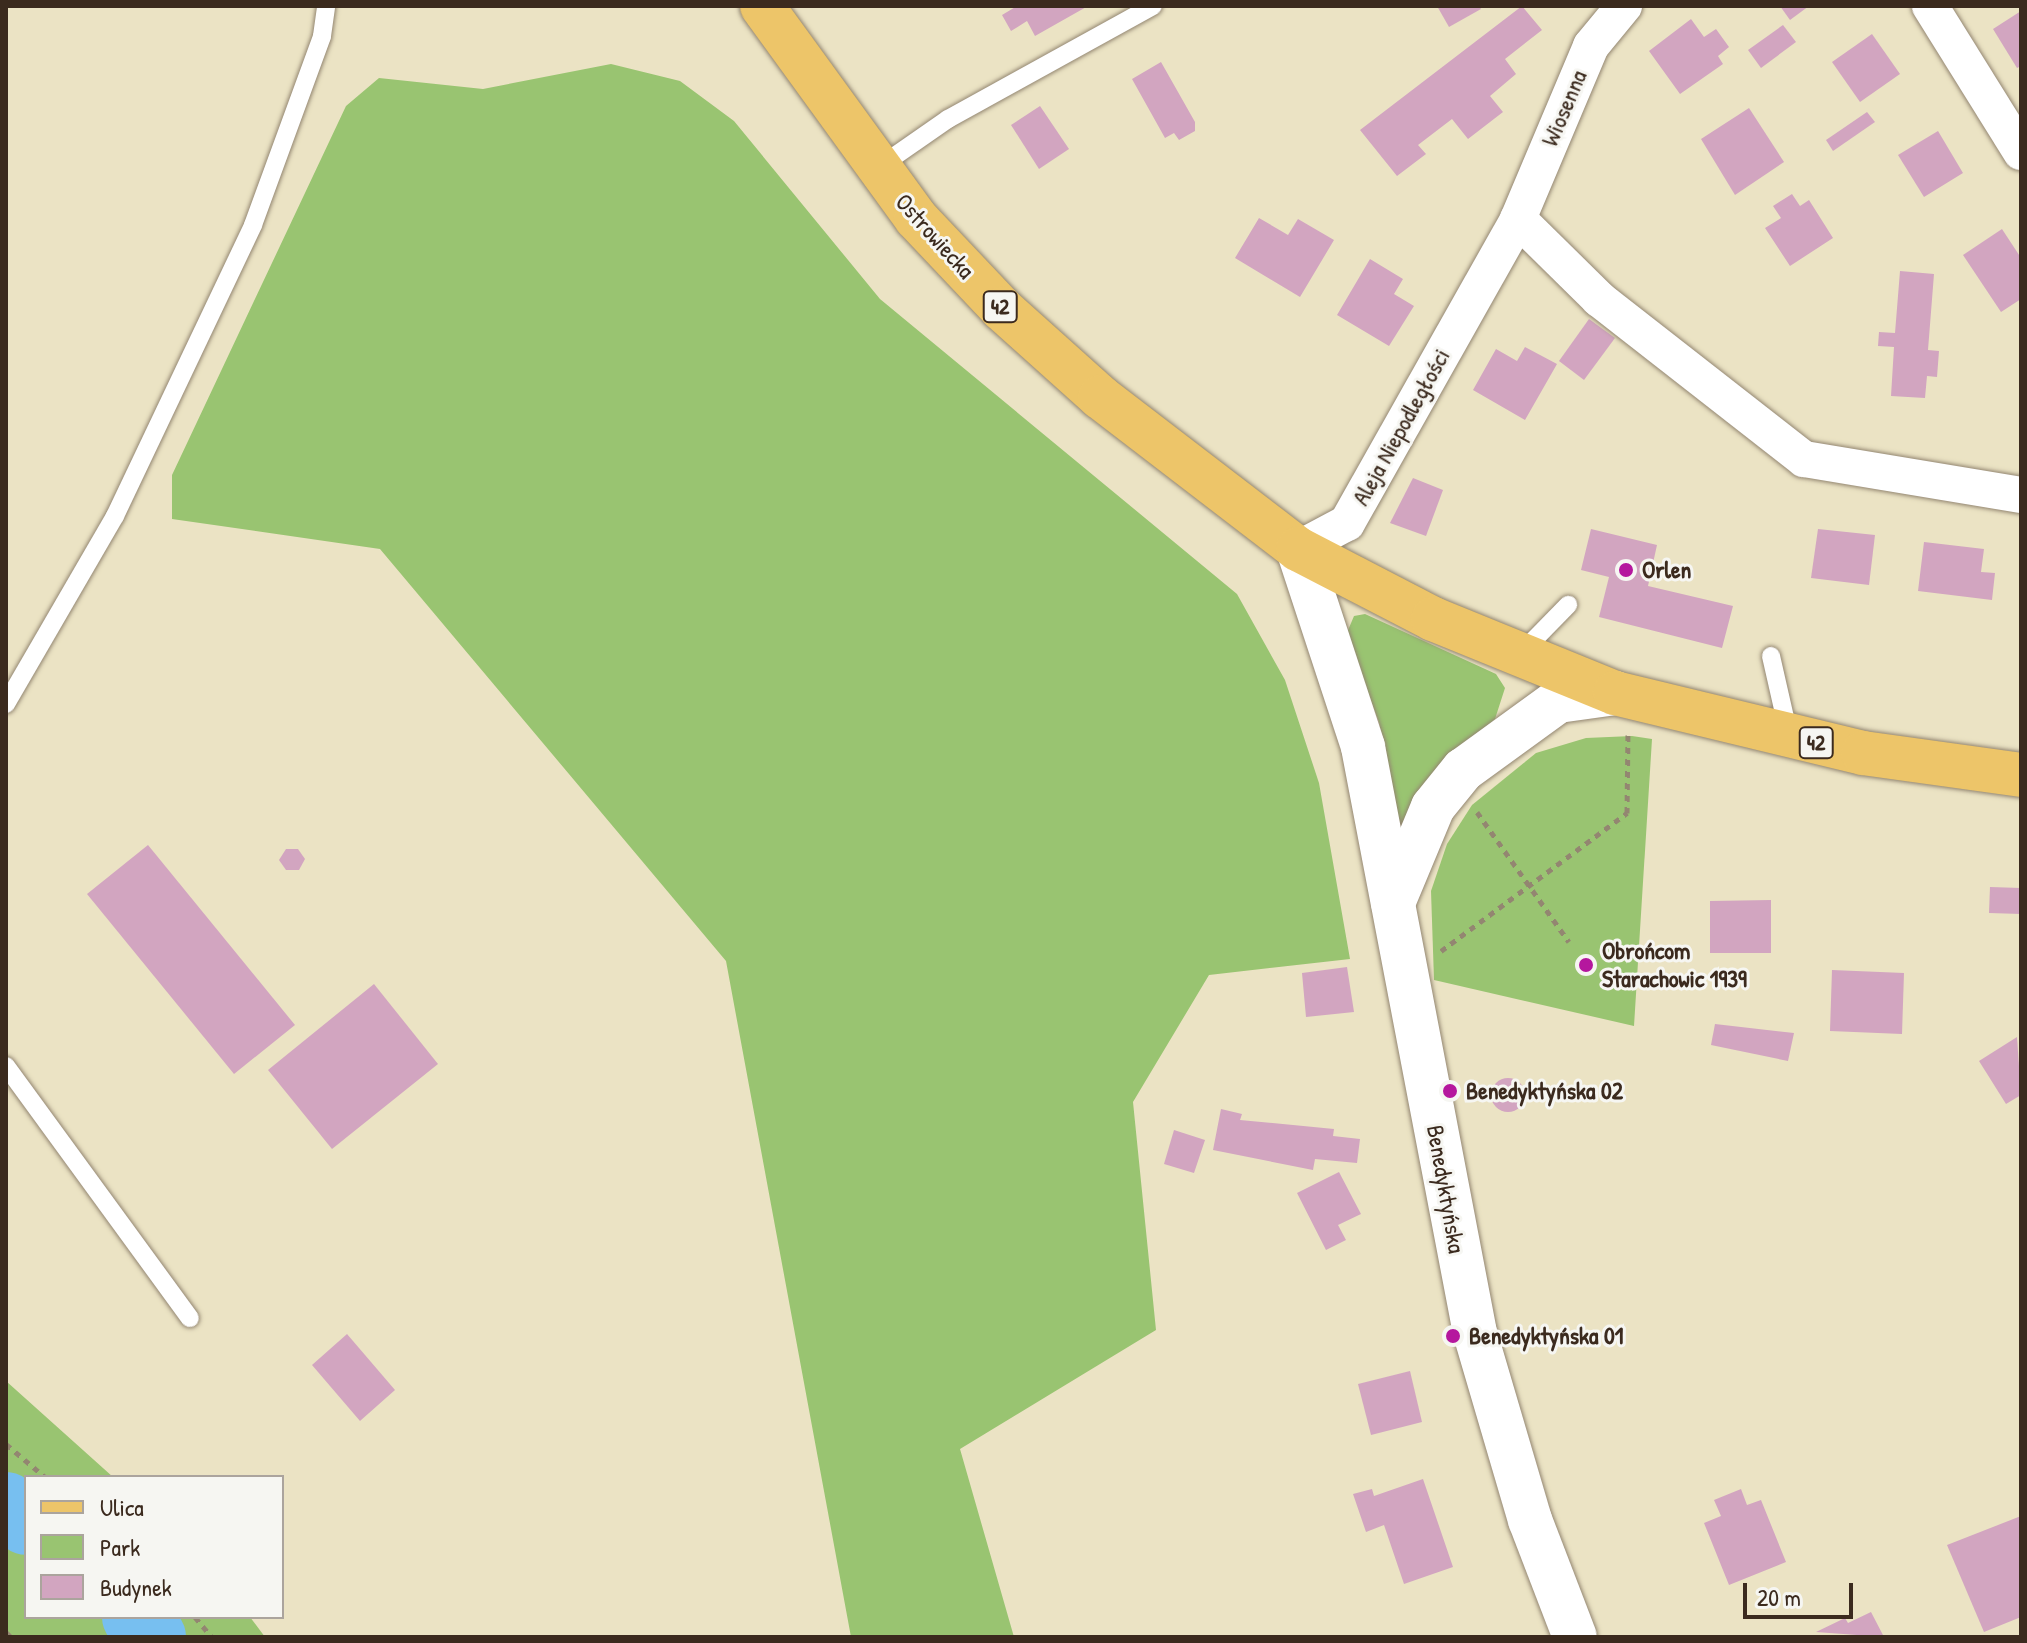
<!DOCTYPE html>
<html>
<head>
<meta charset="utf-8">
<style>
	body { margin:0 }
	#map { position:relative; width:2027px; height:1643px; overflow:hidden; background:#ebe3c4; font-family:"Patrick Hand",sans-serif }
	div>[style] { position:absolute }
	[style*='--x'] { left:calc(var(--x)*1px); top:calc(var(--y)*1px); width:calc(var(--w)*1px); rotate:calc(var(--a)*1deg) }
	.green>* { inset:0; background:#99c471 }
	.river>* { height:66px; margin:-33px; padding:0 33px; transform-origin:33px; border-radius:33px; background:#77bff0 }
	.building>* { inset:0; background:#d2a5c0 }
	.round { border-radius:50% }
	.path>* { height:5px; margin-top:-2.5px; transform-origin:0; background:repeating-linear-gradient(90deg,#938671 0 6px,transparent 0 12px) }
	.roads { filter:drop-shadow(0 0 2px #938671) drop-shadow(0 0 2px #938671) }
	.service>* { height:18px; margin:-9px; padding:0 9px; transform-origin:9px; border-radius:9px; background:#fff }
	.minor>* { height:36px; margin:-18px; padding:0 18px; transform-origin:18px; border-radius:18px; background:#fff }
	.tertiary>* { height:44px; margin:-22px; padding:0 22px; transform-origin:22px; border-radius:22px; background:#fff }
	.primary>* { height:44px; margin:-22px; padding:0 22px; transform-origin:22px; border-radius:22px; background:#edc569 }
	.dots>* { width:22px; height:22px; translate:-50% -50%; box-sizing:border-box; border:4px solid #f6f6f2; border-radius:50% }
	span { translate:-50% -50%; white-space:nowrap; text-align:center; line-height:1.15; -webkit-text-stroke:6px #f6f6f2; paint-order:stroke }
	.shield-label span { padding:2px 6px; background:#f6f6f2; border:2px solid; border-radius:6px; -webkit-text-stroke-width:0 }
	.shield-label { font-size:22px; color:#3b2a1e; font-weight:700 }
	.street-label { font-size:24px; color:#3b2a1e }
	.poi-label { font-size:24px; color:#3b2a1e; font-weight:700 }
	.left { translate:0 -50%; text-align:left }
	.frame { position:absolute; inset:0; border:8px solid #3b2a1e; pointer-events:none }
	.legend { position:absolute; left:24px; top:1475px; width:260px; height:144px; box-sizing:border-box; background:#f6f6f2; border:2px solid #aba49d; margin:0; padding:10px 14px; list-style:none; font-size:24px; color:#3b2a1e }
	.legend li { display:flex; align-items:center; gap:16px; height:40px }
	.legend b { width:40px; border:2px solid #aba49d }
	.scale { position:absolute; left:1743px; top:1583px; width:110px; height:36px; box-sizing:border-box; border:4px solid #3b2a1e; border-top:0; padding-left:10px; font-size:24px; line-height:28px; white-space:nowrap; color:#3b2a1e; -webkit-text-stroke:6px #f6f6f2; paint-order:stroke }
</style>
</head>
<body>
<div id="map">
	<div class="green">
		<div style="clip-path:polygon(611px 64px,680px 81px,734px 121px,880px 299px,1237px 594px,1285px 680px,1319px 783px,1350px 959px,1209px 975px,1133px 1102px,1156px 1330px,960px 1449px,1014px 1637px,851px 1637px,726px 961px,380px 549px,172px 519px,172px 475px,346px 106px,379px 78px,483px 89px)"></div>
		<div style="clip-path:polygon(1365px 614px,1496px 674px,1505px 688px,1495px 719px,1438px 766px,1399px 830px,1379px 722px,1346px 635px,1354px 616px)"></div>
		<div style="clip-path:polygon(1632px 736px,1652px 739px,1634px 1026px,1434px 980px,1431px 891px,1447px 844px,1472px 805px,1536px 753px,1586px 738px)"></div>
		<div style="clip-path:polygon(6px 1381px,113px 1477px,26px 1477px,26px 1617px,250px 1617px,265px 1637px,6px 1637px)"></div>
	</div>
	<div class="river">
		<div style="--x:6;--y:1505;--w:26;--a:40"></div>
		<div style="--x:135;--y:1617;--w:27;--a:48"></div>
	</div>
	<div class="building">
		<div style="clip-path:polygon(1017px 6px,1088px 6px,1035px 36px,1027px 21px,1011px 31px,1002px 15px)"></div>
		<div style="clip-path:polygon(1437px 6px,1479px 6px,1481px 9px,1449px 27px)"></div>
		<div style="clip-path:polygon(1522px 6px,1542px 30px,1505px 59px,1516px 74px,1490px 96px,1503px 112px,1468px 139px,1452px 119px,1418px 145px,1426px 154px,1397px 176px,1360px 130px)"></div>
		<div style="clip-path:polygon(1780px 6px,1809px 6px,1790px 20px)"></div>
		<div style="clip-path:polygon(2021px 11px,2021px 66px,2017px 68px,1993px 29px)"></div>
		<div style="clip-path:polygon(1691px 19px,1704px 37px,1716px 29px,1729px 47px,1718px 56px,1723px 64px,1680px 94px,1649px 51px)"></div>
		<div style="clip-path:polygon(1783px 25px,1796px 42px,1761px 68px,1748px 50px)"></div>
		<div style="clip-path:polygon(1872px 34px,1900px 74px,1860px 102px,1832px 62px)"></div>
		<div style="clip-path:polygon(1161px 62px,1195px 122px,1195px 131px,1179px 140px,1174px 133px,1165px 138px,1132px 79px)"></div>
		<div style="clip-path:polygon(1040px 106px,1069px 149px,1039px 169px,1011px 125px)"></div>
		<div style="clip-path:polygon(1749px 108px,1784px 162px,1735px 195px,1701px 139px)"></div>
		<div style="clip-path:polygon(1867px 112px,1875px 122px,1833px 151px,1826px 140px)"></div>
		<div style="clip-path:polygon(1938px 131px,1963px 173px,1924px 197px,1898px 155px)"></div>
		<div style="clip-path:polygon(1792px 194px,1800px 206px,1809px 200px,1833px 238px,1790px 266px,1765px 228px,1781px 218px,1773px 206px)"></div>
		<div style="clip-path:polygon(1259px 218px,1288px 235px,1298px 219px,1334px 240px,1300px 297px,1235px 258px)"></div>
		<div style="clip-path:polygon(2002px 229px,2021px 258px,2021px 299px,2001px 312px,1963px 255px)"></div>
		<div style="clip-path:polygon(1370px 259px,1403px 279px,1394px 294px,1414px 306px,1389px 346px,1337px 315px)"></div>
		<div style="clip-path:polygon(1900px 271px,1934px 274px,1928px 350px,1939px 351px,1937px 377px,1927px 376px,1925px 398px,1891px 396px,1894px 347px,1878px 346px,1879px 332px,1895px 333px)"></div>
		<div style="clip-path:polygon(1589px 319px,1615px 338px,1584px 380px,1559px 361px)"></div>
		<div style="clip-path:polygon(1525px 347px,1557px 364px,1525px 420px,1473px 390px,1496px 349px,1517px 361px)"></div>
		<div style="clip-path:polygon(1413px 478px,1443px 490px,1426px 536px,1390px 523px)"></div>
		<div style="clip-path:polygon(1591px 529px,1657px 545px,1648px 586px,1733px 606px,1722px 648px,1599px 617px,1609px 577px,1581px 570px)"></div>
		<div style="clip-path:polygon(1818px 529px,1875px 535px,1869px 585px,1811px 578px)"></div>
		<div style="clip-path:polygon(1924px 542px,1984px 549px,1981px 572px,1995px 573px,1992px 600px,1918px 591px)"></div>
		<div style="clip-path:polygon(148px 845px,295px 1025px,234px 1074px,87px 894px)"></div>
		<div style="clip-path:polygon(286px 849px,298px 849px,305px 859px,299px 870px,286px 870px,279px 860px)"></div>
		<div style="clip-path:polygon(1990px 887px,2021px 888px,2021px 914px,1989px 913px)"></div>
		<div style="clip-path:polygon(1771px 900px,1771px 953px,1710px 953px,1710px 901px)"></div>
		<div style="clip-path:polygon(1347px 967px,1354px 1012px,1306px 1017px,1302px 973px)"></div>
		<div style="clip-path:polygon(1832px 970px,1904px 973px,1902px 1034px,1830px 1031px)"></div>
		<div style="clip-path:polygon(374px 984px,438px 1064px,332px 1149px,268px 1070px)"></div>
		<div style="clip-path:polygon(1715px 1024px,1794px 1033px,1788px 1061px,1711px 1045px)"></div>
		<div style="clip-path:polygon(2017px 1037px,2021px 1095px,2006px 1104px,1979px 1061px)"></div>
		<div class="round" style="left:1491px;top:1078px;width:34px;height:34px"></div>
		<div style="clip-path:polygon(1221px 1109px,1242px 1114px,1240px 1120px,1334px 1129px,1333px 1136px,1360px 1139px,1357px 1163px,1315px 1159px,1313px 1170px,1213px 1150px)"></div>
		<div style="clip-path:polygon(1174px 1130px,1205px 1140px,1194px 1173px,1164px 1164px)"></div>
		<div style="clip-path:polygon(1339px 1172px,1361px 1214px,1338px 1225px,1346px 1240px,1326px 1250px,1297px 1193px)"></div>
		<div style="clip-path:polygon(347px 1334px,395px 1390px,360px 1421px,312px 1365px)"></div>
		<div style="clip-path:polygon(1410px 1371px,1422px 1422px,1371px 1435px,1358px 1384px)"></div>
		<div style="clip-path:polygon(1423px 1479px,1453px 1567px,1404px 1584px,1384px 1525px,1366px 1532px,1353px 1494px,1372px 1489px,1374px 1496px)"></div>
		<div style="clip-path:polygon(1741px 1489px,1747px 1505px,1761px 1500px,1786px 1562px,1729px 1585px,1704px 1523px,1721px 1516px,1714px 1500px)"></div>
		<div style="clip-path:polygon(2021px 1516px,2021px 1617px,1984px 1632px,1947px 1545px)"></div>
		<div style="clip-path:polygon(1871px 1612px,1884px 1637px,1816px 1632px,1845px 1618px,1848px 1623px)"></div>
	</div>
	<div class="path">
		<div style="--x:1477;--y:812;--w:159;--a:54.7"></div>
		<div style="--x:1441;--y:951;--w:232;--a:-36.6"></div>
		<div style="--x:1627;--y:813;--w:78;--a:-89.3"></div>
		<div style="--x:6;--y:1444;--w:51;--a:40.2"></div>
		<div style="--x:195;--y:1617;--w:26;--a:50"></div>
		<div style="--x:6;--y:1632;--w:7;--a:45"></div>
	</div>
	<div class="roads">
		<div class="service">
			<div style="--x:879;--y:167;--w:84;--a:-34.8"></div>
			<div style="--x:948;--y:119;--w:234;--a:-28.9"></div>
			<div style="--x:1520;--y:654;--w:69;--a:-45.6"></div>
			<div style="--x:1771;--y:656;--w:81;--a:77.2"></div>
			<div style="--x:6;--y:704;--w:217;--a:-59.9"></div>
			<div style="--x:115;--y:516;--w:322;--a:-64.6"></div>
			<div style="--x:253;--y:225;--w:201;--a:-69.9"></div>
			<div style="--x:322;--y:36;--w:30;--a:-82"></div>
			<div style="--x:6;--y:1066;--w:312;--a:53.9"></div>
		</div>
		<div class="minor">
			<div style="--x:1930;--y:6;--w:172;--a:58.1"></div>
			<div style="--x:1518;--y:219;--w:188;--a:-67.1"></div>
			<div style="--x:1591;--y:46;--w:52;--a:-50.5"></div>
			<div style="--x:1298;--y:549;--w:55;--a:-28"></div>
			<div style="--x:1347;--y:523;--w:349;--a:-60.6"></div>
			<div style="--x:1518;--y:219;--w:114;--a:44.6"></div>
			<div style="--x:1599;--y:299;--w:260;--a:38"></div>
			<div style="--x:1804;--y:459;--w:220;--a:9.4"></div>
		</div>
		<div class="tertiary">
			<div style="--x:1298;--y:549;--w:208;--a:71.8"></div>
			<div style="--x:1363;--y:747;--w:597;--a:79.18"></div>
			<div style="--x:1475;--y:1333;--w:195;--a:73.6"></div>
			<div style="--x:1530;--y:1520;--w:125;--a:69"></div>
			<div style="--x:1393;--y:903;--w:104;--a:-67.4"></div>
			<div style="--x:1433;--y:807;--w:48;--a:-51"></div>
			<div style="--x:1463;--y:770;--w:117;--a:-36"></div>
			<div style="--x:1558;--y:701;--w:58;--a:-8"></div>
		</div>
		<div class="primary">
			<div style="--x:762;--y:6;--w:262;--a:54"></div>
			<div style="--x:916;--y:218;--w:125;--a:46.6"></div>
			<div style="--x:1002;--y:309;--w:132;--a:41.9"></div>
			<div style="--x:1100;--y:397;--w:250;--a:37.5"></div>
			<div style="--x:1298;--y:549;--w:152;--a:27.4"></div>
			<div style="--x:1433;--y:619;--w:196;--a:22.1"></div>
			<div style="--x:1615;--y:693;--w:255;--a:13.6"></div>
			<div style="--x:1863;--y:753;--w:160;--a:7.9"></div>
		</div>
	</div>
	<div class="dots">
		<div style="left:1626px;top:570px;background:#b5179e"></div>
		<div style="left:1586px;top:965px;background:#b5179e"></div>
		<div style="left:1450px;top:1091px;background:#b5179e"></div>
		<div style="left:1453px;top:1336px;background:#b5179e"></div>
	</div>
	<div class="shield-label">
		<span style="left:1000px;top:307px">42</span>
		<span style="left:1816px;top:743px">42</span>
	</div>
	<div class="street-label">
		<span style="left:1564px;top:108px;rotate:-67deg">Wiosenna</span>
		<span style="left:935px;top:236px;rotate:48deg">Ostrowiecka</span>
		<span style="left:1401px;top:427px;rotate:-61deg">Aleja Niepodległości</span>
		<span style="left:1446px;top:1189px;rotate:80deg">Benedyktyńska</span>
	</div>
	<div class="poi-label">
		<span class="left" style="left:1642px;top:570px">Orlen</span>
		<span class="left" style="left:1602px;top:965px">Obrońcom<br>Starachowic 1939</span>
		<span class="left" style="left:1466px;top:1091px">Benedyktyńska 02</span>
		<span class="left" style="left:1469px;top:1336px">Benedyktyńska 01</span>
	</div>
	<div class="frame"></div>
	<ul class="legend">
	<li><b style="height:10px;background:#edc569"></b>Ulica</li>
	<li><b style="height:22px;background:#99c471"></b>Park</li>
	<li><b style="height:22px;background:#d2a5c0"></b>Budynek</li>
	</ul>
	<div class="scale">20 m</div>
</div>
</body>
</html>
